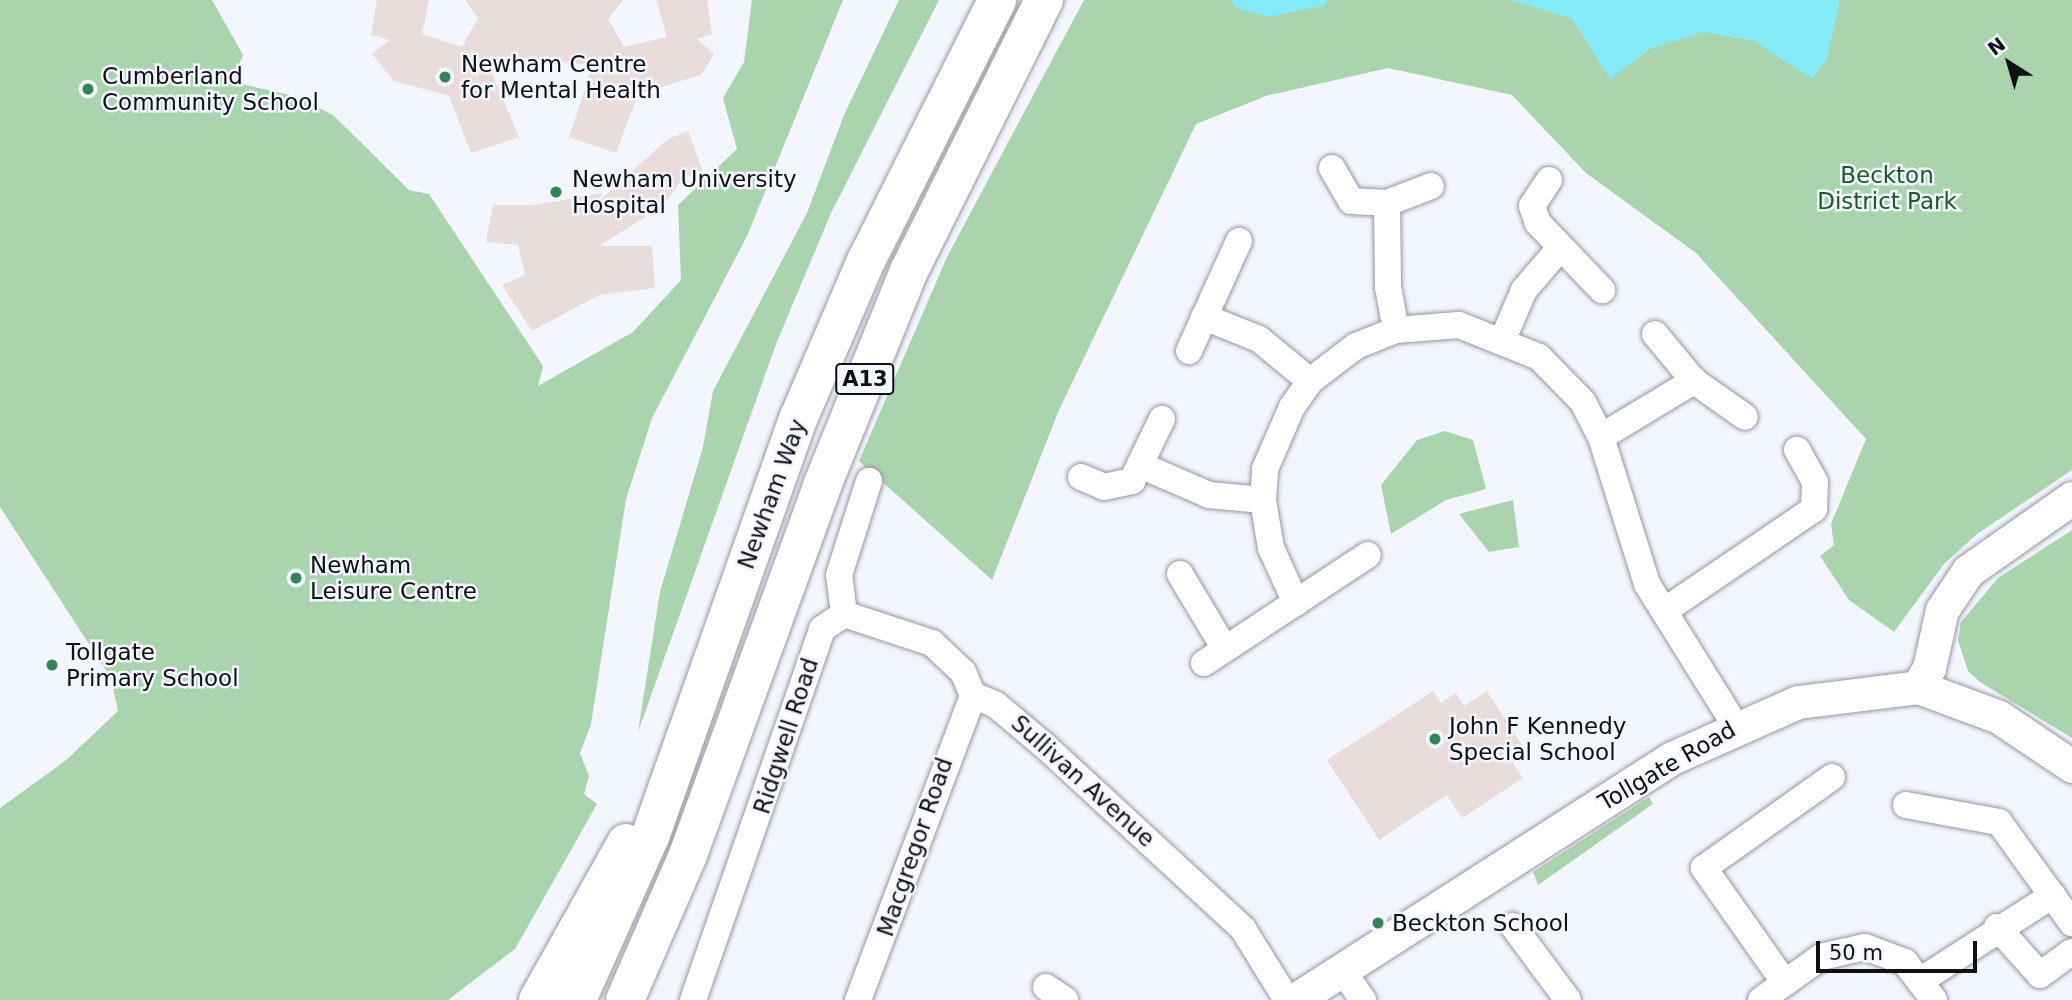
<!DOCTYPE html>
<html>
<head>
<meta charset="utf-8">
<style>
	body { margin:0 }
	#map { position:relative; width:2072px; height:1000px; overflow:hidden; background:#f3f5ff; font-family:"DejaVu Sans",sans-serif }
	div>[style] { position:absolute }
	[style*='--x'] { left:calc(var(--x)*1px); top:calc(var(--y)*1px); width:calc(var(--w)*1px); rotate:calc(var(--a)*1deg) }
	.green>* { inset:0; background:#a9d4ae }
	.water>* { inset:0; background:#85ebf8 }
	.building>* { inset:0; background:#e8ddda }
	.roads { filter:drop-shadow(0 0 2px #9597a0) drop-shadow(0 0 2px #9597a0) }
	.minor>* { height:26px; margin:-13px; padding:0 13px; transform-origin:13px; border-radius:13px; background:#fff }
	.tertiary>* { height:33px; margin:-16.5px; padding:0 16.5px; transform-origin:16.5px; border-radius:16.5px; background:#fff }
	.trunk>* { height:38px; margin:-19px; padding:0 19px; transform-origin:19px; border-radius:19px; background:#fff }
	.dots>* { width:19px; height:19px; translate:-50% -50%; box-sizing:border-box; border:4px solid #f3f5ff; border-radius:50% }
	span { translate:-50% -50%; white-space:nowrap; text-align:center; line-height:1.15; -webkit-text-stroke:5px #f3f5ff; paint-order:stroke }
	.shield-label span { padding:2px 5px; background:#f3f5ff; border:2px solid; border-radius:5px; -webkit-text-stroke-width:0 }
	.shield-label { font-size:21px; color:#0f1013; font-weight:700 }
	.poi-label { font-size:23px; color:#0f1013 }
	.left { translate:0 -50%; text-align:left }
	.park-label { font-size:23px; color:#1a5a29 }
	.street-label { font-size:23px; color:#0f1013 }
	.north { position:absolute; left:1974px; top:28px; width:70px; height:70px; -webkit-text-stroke:5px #f3f5ff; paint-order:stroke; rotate:323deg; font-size:19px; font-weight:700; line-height:28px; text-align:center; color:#0f1013 }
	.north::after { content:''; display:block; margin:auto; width:24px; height:32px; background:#0f1013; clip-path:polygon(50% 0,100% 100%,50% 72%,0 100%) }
	.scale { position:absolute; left:1816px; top:941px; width:161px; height:32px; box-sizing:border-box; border:4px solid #0f1013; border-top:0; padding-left:9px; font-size:21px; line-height:24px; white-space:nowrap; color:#0f1013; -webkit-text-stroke:5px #f3f5ff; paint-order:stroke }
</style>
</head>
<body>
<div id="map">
	<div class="green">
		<div style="clip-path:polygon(0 0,212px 0,243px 55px,232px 82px,295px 96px,333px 115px,409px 190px,429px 194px,543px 366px,538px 386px,633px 332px,681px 280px,678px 205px,737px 149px,723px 98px,744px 62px,752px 0,843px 0,747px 236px,652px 418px,626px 499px,591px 724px,580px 753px,589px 776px,584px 794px,597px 804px,515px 949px,448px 1000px,0 1000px,0 808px,65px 761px,118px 711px,111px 678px,0 507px)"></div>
		<div style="clip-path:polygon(899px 0,939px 0,831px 213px,776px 344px,638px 732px,660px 592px,703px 447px,713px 391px,807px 213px,844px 115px)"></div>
		<div style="clip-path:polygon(1084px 0,2072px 0,2072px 470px,1977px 534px,1944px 564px,1894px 632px,1849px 600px,1820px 556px,1834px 545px,1831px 524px,1866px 439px,1696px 253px,1586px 173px,1512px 95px,1388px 68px,1266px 96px,1196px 124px,1059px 410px,992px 580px,859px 461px,947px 257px)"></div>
		<div style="clip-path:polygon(1445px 431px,1473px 440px,1486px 489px,1446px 500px,1391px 534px,1381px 485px,1417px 440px)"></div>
		<div style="clip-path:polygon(1513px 500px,1519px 547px,1489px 552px,1459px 514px)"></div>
		<div style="clip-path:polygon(2072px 530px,2072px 738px,1980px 682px,1968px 671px,1958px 640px,1961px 622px,1998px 578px)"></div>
		<div style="clip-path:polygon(1649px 797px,1653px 804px,1538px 885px,1533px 872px)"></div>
	</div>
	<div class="water">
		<div style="clip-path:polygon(1231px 0,1328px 0,1323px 6px,1268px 17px,1236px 8px)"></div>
		<div style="clip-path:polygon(1510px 0,1840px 0,1827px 59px,1812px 79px,1754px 41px,1704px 32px,1650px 49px,1610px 79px,1572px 19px)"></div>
	</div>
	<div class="building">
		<div style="clip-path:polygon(377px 0,429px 0,422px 34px,462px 47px,478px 18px,465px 0,623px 0,608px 19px,624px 47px,667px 37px,656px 0,707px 0,712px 34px,697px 39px,714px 54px,701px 75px,638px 94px,616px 153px,569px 137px,593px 65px,485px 57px,519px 137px,471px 153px,449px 96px,394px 81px,372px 54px,390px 40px,371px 35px)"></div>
		<div style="clip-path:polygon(688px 131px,703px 172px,683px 178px,664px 205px,599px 246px,652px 246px,655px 288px,599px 295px,532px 331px,502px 285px,525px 275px,518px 245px,486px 242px,493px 205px,536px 205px,602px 193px,599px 201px,668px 139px)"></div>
		<div style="clip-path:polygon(1433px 691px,1441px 703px,1456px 693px,1464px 706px,1487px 691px,1524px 748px,1509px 757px,1523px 778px,1462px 818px,1447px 795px,1379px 840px,1327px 760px)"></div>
	</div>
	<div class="roads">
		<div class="minor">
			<div style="--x:1332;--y:168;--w:38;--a:60"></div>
			<div style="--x:1351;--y:201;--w:36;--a:3"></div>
			<div style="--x:1387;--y:203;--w:47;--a:-21.1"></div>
			<div style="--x:1549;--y:180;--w:31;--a:123"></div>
			<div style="--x:1532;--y:206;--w:18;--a:71"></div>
			<div style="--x:1538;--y:223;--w:93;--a:46.3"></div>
			<div style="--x:1387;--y:203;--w:84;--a:89.3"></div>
			<div style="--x:1388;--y:287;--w:44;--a:79.5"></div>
			<div style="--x:1204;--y:317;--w:59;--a:21.8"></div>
			<div style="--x:1259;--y:339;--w:66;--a:39.5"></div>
			<div style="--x:1655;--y:334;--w:61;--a:50.3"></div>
			<div style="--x:1694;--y:381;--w:62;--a:35.2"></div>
			<div style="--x:1503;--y:339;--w:53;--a:-66.8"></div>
			<div style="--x:1524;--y:290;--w:55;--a:-49.4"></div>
			<div style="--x:1189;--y:351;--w:121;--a:-65.6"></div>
			<div style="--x:1601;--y:437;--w:109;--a:-31.1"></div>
			<div style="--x:1140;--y:465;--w:75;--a:23.5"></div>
			<div style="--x:1209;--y:495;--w:54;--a:5.3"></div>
			<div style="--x:1081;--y:477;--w:25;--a:23"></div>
			<div style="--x:1104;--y:487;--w:29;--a:-12"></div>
			<div style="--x:1132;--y:481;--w:69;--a:-64.2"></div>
			<div style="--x:1180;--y:574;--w:87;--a:59"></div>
			<div style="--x:1296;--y:603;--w:60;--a:-114.4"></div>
			<div style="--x:1271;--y:548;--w:49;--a:-99.5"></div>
			<div style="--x:1263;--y:500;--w:31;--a:-86"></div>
			<div style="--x:1265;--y:469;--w:68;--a:-66.5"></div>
			<div style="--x:1292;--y:407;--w:32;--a:-55"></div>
			<div style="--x:1310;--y:381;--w:58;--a:-37.3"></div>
			<div style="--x:1356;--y:346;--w:43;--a:-21.8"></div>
			<div style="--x:1396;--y:330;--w:63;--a:-4.5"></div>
			<div style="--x:1459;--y:325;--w:86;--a:21.8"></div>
			<div style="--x:1539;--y:357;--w:63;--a:45.6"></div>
			<div style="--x:1583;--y:402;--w:39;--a:63"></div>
			<div style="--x:1601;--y:437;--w:154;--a:72.6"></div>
			<div style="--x:1647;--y:584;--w:166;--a:58"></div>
			<div style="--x:1664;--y:611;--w:181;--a:-34.2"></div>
			<div style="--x:1814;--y:509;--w:27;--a:-88"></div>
			<div style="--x:1815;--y:482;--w:37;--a:-119"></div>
			<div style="--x:844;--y:614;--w:39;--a:-97"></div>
			<div style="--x:839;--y:575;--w:99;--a:-72.3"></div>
			<div style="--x:1204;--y:663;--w:196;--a:-33.4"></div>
			<div style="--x:1906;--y:805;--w:95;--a:10.4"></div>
			<div style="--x:1999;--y:822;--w:125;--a:54.1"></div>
			<div style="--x:1513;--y:926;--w:92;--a:53.4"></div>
			<div style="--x:1997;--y:927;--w:64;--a:48.1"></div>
			<div style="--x:2040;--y:975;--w:39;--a:-36"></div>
			<div style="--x:1342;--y:970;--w:37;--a:55"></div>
			<div style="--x:1920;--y:981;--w:158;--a:-32.9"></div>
			<div style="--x:1785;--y:983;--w:141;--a:-125.2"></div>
			<div style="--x:1704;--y:868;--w:157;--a:-35.4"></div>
			<div style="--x:1046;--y:987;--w:23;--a:34"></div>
			<div style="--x:693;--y:1000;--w:393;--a:-70.8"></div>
			<div style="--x:822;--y:629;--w:27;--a:-34"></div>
			<div style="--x:844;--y:614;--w:93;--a:18.2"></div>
			<div style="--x:932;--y:643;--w:42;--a:43.1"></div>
			<div style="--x:963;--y:672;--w:25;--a:67"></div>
			<div style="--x:973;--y:695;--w:25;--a:23"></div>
			<div style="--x:996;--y:705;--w:65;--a:40"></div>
			<div style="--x:1046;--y:747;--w:268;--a:42.7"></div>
			<div style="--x:1243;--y:929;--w:84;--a:58.2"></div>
			<div style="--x:858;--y:1000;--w:326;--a:-69.3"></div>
			<div style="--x:1761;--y:1000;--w:74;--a:-35.6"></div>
			<div style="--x:1821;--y:957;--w:45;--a:-12.8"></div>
			<div style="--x:1865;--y:947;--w:43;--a:20.6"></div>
			<div style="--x:1905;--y:962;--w:48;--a:52.7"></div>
		</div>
		<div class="tertiary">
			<div style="--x:1918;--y:687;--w:22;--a:-60"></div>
			<div style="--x:1929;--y:668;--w:59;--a:-77.4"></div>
			<div style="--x:1942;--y:610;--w:47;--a:-56.3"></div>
			<div style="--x:1968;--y:571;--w:127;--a:-35.1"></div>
			<div style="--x:1295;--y:1000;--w:448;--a:-32.7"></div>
			<div style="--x:1672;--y:758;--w:138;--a:-24"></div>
			<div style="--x:1798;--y:702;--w:121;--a:-7.1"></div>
			<div style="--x:1918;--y:687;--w:86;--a:20.3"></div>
			<div style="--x:1999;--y:717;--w:88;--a:33.9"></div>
		</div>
		<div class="trunk">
			<div style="--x:538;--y:1000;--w:180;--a:-60.7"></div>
			<div style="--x:577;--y:1000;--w:179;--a:-65.9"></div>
			<div style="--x:650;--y:837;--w:446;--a:-70.5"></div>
			<div style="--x:799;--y:417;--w:170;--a:-66.8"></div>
			<div style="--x:866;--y:261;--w:292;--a:-63.3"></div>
			<div style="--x:625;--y:1000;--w:158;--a:-66.5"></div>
			<div style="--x:688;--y:855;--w:393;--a:-70"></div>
			<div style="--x:822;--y:486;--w:232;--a:-68"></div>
			<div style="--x:909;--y:271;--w:303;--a:-63.5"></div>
		</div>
	</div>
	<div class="dots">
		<div style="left:445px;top:77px;background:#318659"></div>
		<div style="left:88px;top:89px;background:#318659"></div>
		<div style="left:556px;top:192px;background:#318659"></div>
		<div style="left:296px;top:578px;background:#318659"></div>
		<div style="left:52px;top:665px;background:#318659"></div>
		<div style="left:1435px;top:739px;background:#318659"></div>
		<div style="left:1378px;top:923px;background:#318659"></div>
	</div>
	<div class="shield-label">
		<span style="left:865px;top:379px">A13</span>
	</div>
	<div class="poi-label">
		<span class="left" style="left:461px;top:77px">Newham Centre<br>for Mental Health</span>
		<span class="left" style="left:102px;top:89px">Cumberland<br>Community School</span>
		<span class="left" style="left:572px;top:192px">Newham University<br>Hospital</span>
		<span class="left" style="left:310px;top:578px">Newham<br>Leisure Centre</span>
		<span class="left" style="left:66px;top:665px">Tollgate<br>Primary School</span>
		<span class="left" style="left:1449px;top:739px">John F Kennedy<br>Special School</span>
		<span class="left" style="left:1392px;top:923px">Beckton School</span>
	</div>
	<div class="park-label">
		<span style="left:1887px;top:188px">Beckton<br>District Park</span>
	</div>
	<div class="street-label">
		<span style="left:772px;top:494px;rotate:-70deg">Newham Way</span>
		<span style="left:786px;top:736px;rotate:-72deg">Ridgwell Road</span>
		<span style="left:1667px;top:766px;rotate:-30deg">Tollgate Road</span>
		<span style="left:1083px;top:781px;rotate:42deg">Sullivan Avenue</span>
		<span style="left:915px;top:847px;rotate:-71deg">Macgregor Road</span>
	</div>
	<div class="north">N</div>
	<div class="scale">50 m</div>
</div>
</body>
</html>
